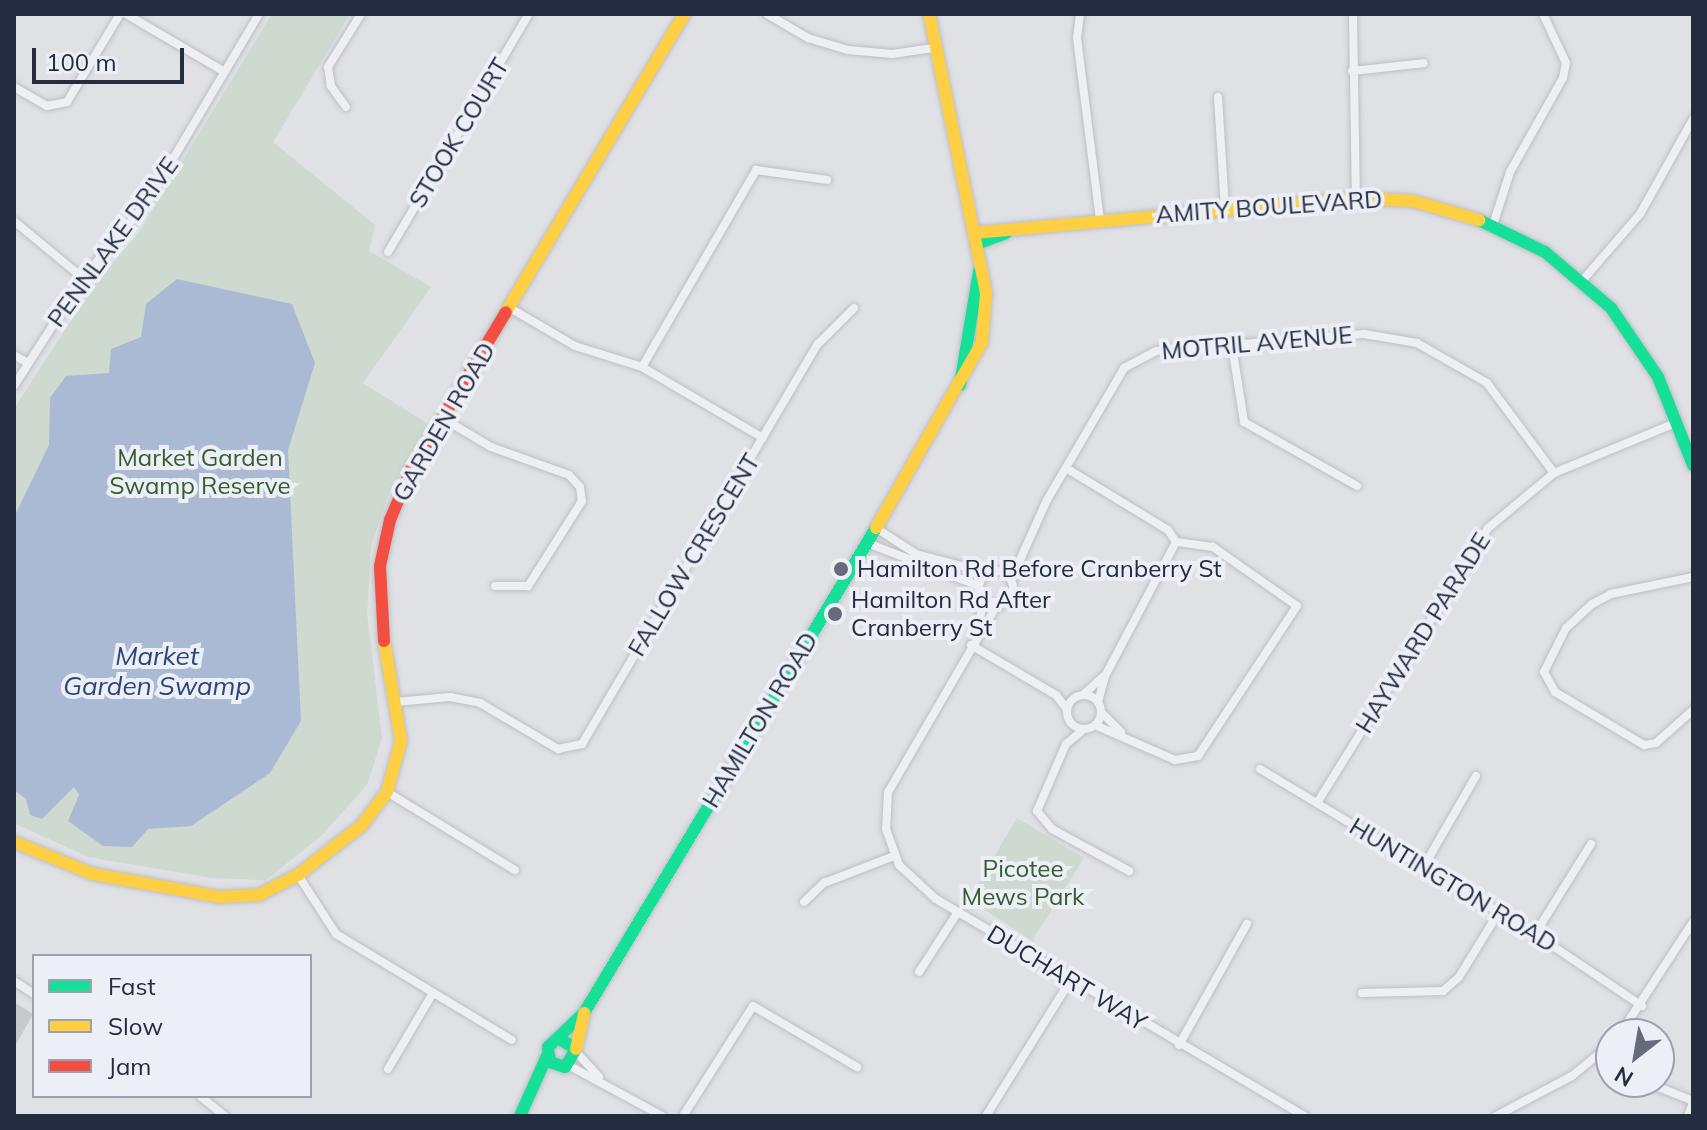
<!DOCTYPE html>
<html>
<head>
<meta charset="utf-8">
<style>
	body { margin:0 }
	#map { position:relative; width:1707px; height:1130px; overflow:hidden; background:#dfe1e5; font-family:Mulish,sans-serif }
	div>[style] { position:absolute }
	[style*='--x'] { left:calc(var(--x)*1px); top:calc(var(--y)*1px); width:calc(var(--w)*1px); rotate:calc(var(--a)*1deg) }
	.green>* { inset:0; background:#ced9cf }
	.water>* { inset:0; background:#aabad4 }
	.building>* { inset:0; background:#c7c9cd }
	.roads { filter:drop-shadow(0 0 2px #bdbfc3) drop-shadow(0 0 2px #bdbfc3) }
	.street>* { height:8px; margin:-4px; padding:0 4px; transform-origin:4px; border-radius:4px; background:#eeeff2 }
	.street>.ring { margin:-4px; padding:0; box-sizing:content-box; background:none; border:8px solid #eeeff2; border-radius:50% }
	.fast>* { height:12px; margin:-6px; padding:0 6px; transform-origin:6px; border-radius:6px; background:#16e098 }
	.slow>* { height:12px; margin:-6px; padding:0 6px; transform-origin:6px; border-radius:6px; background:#ffcf43 }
	.jam>* { height:12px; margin:-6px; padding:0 6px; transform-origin:6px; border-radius:6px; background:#f24e42 }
	.dots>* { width:22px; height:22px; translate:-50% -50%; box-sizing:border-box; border:4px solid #eceff6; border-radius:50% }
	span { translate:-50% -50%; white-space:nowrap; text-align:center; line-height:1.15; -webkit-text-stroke:8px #eceff6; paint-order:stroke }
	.street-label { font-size:24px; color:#242c40 }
	.park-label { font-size:24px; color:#355d30 }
	.poi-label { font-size:24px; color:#242c40 }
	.left { translate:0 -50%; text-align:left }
	.water-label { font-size:26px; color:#2b4778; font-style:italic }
	.frame { position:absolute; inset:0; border:16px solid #242c40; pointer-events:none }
	.legend { position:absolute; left:32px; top:954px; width:280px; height:144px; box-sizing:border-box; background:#eceff6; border:2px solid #9ca1ad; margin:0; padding:10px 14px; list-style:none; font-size:24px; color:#242c40 }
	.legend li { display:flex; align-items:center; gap:16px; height:40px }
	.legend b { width:40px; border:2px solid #9ca1ad }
	.north { position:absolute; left:1595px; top:1018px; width:80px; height:80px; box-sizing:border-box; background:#eceff6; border:2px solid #9ca1ad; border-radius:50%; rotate:211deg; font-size:22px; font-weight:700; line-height:32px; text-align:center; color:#242c40 }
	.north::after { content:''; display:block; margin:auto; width:28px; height:36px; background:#656b7a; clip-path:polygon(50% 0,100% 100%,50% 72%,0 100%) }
	.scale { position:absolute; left:32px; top:48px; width:152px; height:36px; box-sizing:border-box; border:4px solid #242c40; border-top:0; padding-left:10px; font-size:24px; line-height:28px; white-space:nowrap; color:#242c40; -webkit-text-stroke:6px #eceff6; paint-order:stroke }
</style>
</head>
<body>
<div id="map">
	<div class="green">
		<div style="clip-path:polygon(272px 14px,350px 14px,273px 142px,375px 225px,369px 251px,431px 287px,363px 383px,431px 426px,391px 488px,371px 546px,367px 613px,382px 738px,367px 785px,321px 836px,266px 880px,212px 878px,88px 857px,14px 823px,14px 409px,95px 283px,138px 234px)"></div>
		<div style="clip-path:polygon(1017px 818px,1084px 858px,1032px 941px,969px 899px)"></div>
	</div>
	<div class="water">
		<div style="clip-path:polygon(177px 279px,292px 304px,315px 363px,288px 450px,301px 721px,270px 773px,191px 826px,148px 829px,132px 847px,103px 846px,68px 821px,79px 795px,74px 787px,42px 819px,30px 815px,26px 799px,14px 790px,14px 517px,49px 445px,50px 398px,66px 376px,109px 373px,111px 349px,141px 337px,146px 304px)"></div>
	</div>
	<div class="building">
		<div style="clip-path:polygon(14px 1002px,33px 1014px,14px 1048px)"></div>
	</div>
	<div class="roads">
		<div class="street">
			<div style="--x:126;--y:14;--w:113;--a:30.4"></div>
			<div style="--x:767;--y:14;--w:48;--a:30.3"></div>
			<div style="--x:808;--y:38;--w:42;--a:16.7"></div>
			<div style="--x:848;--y:50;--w:44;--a:5.2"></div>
			<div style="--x:892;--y:54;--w:42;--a:-8.1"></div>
			<div style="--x:1080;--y:14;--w:24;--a:97"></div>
			<div style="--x:1077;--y:38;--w:183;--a:82.8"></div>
			<div style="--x:1353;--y:14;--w:184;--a:89.1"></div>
			<div style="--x:1352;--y:71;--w:72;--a:-6.3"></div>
			<div style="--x:14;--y:87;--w:38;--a:30"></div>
			<div style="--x:47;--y:106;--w:20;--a:-11"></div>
			<div style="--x:67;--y:102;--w:103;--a:-58.9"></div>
			<div style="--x:1218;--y:97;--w:111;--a:86.4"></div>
			<div style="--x:346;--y:107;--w:26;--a:-126"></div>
			<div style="--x:331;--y:86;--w:19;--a:-99"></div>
			<div style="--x:328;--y:67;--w:62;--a:-58.1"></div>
			<div style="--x:14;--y:221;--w:89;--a:39.6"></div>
			<div style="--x:1493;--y:225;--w:56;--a:-72.2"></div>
			<div style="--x:1510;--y:172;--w:108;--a:-60.6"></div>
			<div style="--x:1563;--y:78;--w:15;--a:-79"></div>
			<div style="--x:1566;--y:63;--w:54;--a:-115.1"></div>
			<div style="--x:388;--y:252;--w:277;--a:-59.4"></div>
			<div style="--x:1582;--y:281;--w:89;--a:-49.1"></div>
			<div style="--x:1640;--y:214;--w:109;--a:-60.8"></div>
			<div style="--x:510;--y:308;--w:75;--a:30.3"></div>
			<div style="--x:575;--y:346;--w:70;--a:17.4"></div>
			<div style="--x:642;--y:367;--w:140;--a:30.4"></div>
			<div style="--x:1232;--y:346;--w:77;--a:81"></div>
			<div style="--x:1244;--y:422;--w:130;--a:29.5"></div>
			<div style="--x:14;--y:355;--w:16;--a:30"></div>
			<div style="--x:642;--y:367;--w:228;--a:-59.9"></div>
			<div style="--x:756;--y:170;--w:72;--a:8"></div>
			<div style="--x:14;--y:386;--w:128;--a:-57.4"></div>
			<div style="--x:83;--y:278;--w:101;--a:-49.8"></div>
			<div style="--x:148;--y:201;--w:217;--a:-59.3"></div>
			<div style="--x:442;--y:418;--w:57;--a:30.6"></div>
			<div style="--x:491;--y:447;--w:83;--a:19.7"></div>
			<div style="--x:569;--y:475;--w:16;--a:47"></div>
			<div style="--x:580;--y:487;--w:14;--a:82"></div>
			<div style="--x:582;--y:501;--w:101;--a:122.4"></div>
			<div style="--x:528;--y:586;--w:33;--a:180"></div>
			<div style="--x:1066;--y:468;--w:119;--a:31.3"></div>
			<div style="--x:1168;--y:530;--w:14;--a:56"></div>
			<div style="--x:1176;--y:542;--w:152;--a:117.9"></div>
			<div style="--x:1105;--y:676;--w:27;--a:105"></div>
			<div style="--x:876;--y:528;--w:48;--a:33"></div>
			<div style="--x:916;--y:554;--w:74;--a:14.8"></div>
			<div style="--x:867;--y:543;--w:120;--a:21"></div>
			<div class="ring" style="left:979px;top:571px;width:26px;height:26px"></div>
			<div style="--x:1693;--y:577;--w:84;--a:168.3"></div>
			<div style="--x:1611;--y:594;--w:21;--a:152"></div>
			<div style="--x:1592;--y:604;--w:35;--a:137"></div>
			<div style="--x:1566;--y:628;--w:49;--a:116.6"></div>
			<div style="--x:1544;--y:672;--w:23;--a:61"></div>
			<div style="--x:1555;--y:692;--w:104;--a:30.8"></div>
			<div style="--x:1644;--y:745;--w:12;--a:-9"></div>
			<div style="--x:1656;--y:743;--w:50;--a:-41.7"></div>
			<div style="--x:1011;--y:580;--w:88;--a:-65.8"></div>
			<div style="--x:1047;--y:500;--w:153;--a:-59.7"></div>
			<div style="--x:1124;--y:368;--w:36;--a:-28"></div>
			<div style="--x:1156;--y:351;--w:209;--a:-4.7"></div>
			<div style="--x:1364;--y:334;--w:54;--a:9.6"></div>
			<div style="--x:1417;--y:343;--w:81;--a:29.7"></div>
			<div style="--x:1487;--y:383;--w:112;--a:53.3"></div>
			<div style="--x:997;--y:605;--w:216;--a:120.2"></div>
			<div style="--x:888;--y:792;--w:37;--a:93"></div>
			<div style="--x:886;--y:829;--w:38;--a:70"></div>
			<div style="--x:899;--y:865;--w:50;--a:42.6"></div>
			<div style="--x:936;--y:899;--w:428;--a:30.5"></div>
			<div style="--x:979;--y:628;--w:28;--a:-82"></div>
			<div style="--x:971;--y:645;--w:99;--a:30.5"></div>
			<div style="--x:1056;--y:695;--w:18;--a:52"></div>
			<div style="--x:1084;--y:694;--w:27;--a:-42"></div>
			<div class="ring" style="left:1067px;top:695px;width:26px;height:26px"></div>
			<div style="--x:395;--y:702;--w:55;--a:-5.2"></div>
			<div style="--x:450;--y:697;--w:31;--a:11"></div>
			<div style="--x:480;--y:703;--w:91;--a:30.5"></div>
			<div style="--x:558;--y:749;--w:25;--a:-12"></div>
			<div style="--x:582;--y:744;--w:464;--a:-59.5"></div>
			<div style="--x:818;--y:344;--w:51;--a:-45"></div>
			<div style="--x:1102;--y:713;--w:27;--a:45"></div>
			<div style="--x:1095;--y:725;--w:87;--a:23.6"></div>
			<div style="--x:1175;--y:760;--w:23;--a:-10"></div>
			<div style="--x:1198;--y:756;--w:180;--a:-56.6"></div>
			<div style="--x:1297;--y:606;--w:103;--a:-144.9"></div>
			<div style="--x:1213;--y:547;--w:37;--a:-172"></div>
			<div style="--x:1084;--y:729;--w:23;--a:140"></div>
			<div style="--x:1066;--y:744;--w:73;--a:113.4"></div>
			<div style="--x:1037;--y:811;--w:23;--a:50"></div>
			<div style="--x:1052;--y:829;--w:88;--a:28.6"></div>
			<div style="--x:1260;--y:769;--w:321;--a:31"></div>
			<div style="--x:1535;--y:934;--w:129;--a:33.9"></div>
			<div style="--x:387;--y:792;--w:150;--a:31.4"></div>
			<div style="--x:1317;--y:803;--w:324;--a:-58.1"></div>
			<div style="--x:1488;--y:528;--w:86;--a:-39.8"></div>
			<div style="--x:1554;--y:473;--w:134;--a:-22.4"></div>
			<div style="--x:1424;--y:866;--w:104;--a:-60"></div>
			<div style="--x:298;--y:875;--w:70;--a:57.2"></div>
			<div style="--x:336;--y:934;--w:205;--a:31.1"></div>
			<div style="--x:804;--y:902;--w:28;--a:-44"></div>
			<div style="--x:824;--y:883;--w:75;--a:-21.1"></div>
			<div style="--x:1535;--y:934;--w:106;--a:-58.1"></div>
			<div style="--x:919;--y:972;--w:72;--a:-57"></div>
			<div style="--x:14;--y:981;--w:24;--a:33"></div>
			<div style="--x:1362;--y:993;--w:81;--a:-1.4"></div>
			<div style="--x:1443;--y:991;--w:21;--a:-41"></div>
			<div style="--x:1459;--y:977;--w:76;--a:-58.4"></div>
			<div style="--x:1620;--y:1034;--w:134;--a:-56.9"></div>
			<div style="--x:1179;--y:1045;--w:139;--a:-60.7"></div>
			<div style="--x:576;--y:1052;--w:34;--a:47"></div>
			<div style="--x:568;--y:1065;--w:107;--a:28.5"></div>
			<div style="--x:388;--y:1069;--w:88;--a:-59.4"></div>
			<div style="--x:1646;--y:1082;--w:51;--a:22"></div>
			<div style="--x:200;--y:1096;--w:32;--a:39"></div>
			<div style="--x:683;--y:1116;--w:130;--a:-57.5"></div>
			<div style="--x:753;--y:1006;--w:121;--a:30.4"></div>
			<div style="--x:986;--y:1116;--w:159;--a:-58.1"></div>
			<div style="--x:1496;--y:1116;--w:86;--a:-27.8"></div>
			<div style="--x:1572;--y:1076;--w:50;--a:-39.4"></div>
			<div style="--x:1688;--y:1116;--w:14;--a:-69"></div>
		</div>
		<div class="fast">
			<div style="--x:1479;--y:220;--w:73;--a:25.9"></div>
			<div style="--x:1545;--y:252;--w:87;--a:40.3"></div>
			<div style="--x:1611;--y:308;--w:83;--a:55.7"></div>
			<div style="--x:1658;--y:377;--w:95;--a:68.3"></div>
			<div style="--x:976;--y:244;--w:32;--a:-20"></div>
			<div style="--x:960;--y:385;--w:116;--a:-80.5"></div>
			<div style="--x:558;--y:1038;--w:21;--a:31"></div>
			<div style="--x:576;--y:1049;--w:21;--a:121"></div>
			<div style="--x:565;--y:1067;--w:16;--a:-162"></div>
			<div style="--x:550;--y:1062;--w:15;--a:-98"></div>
			<div style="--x:548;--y:1047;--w:50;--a:-43.4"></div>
			<div style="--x:584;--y:1013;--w:566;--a:-58.95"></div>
			<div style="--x:520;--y:1116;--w:66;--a:-65.8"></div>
		</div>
		<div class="slow">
			<div style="--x:974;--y:233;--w:384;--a:-5.2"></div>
			<div style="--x:1356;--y:198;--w:57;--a:3"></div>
			<div style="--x:1413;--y:201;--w:69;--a:16.1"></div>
			<div style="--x:506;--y:312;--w:347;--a:-59.1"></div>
			<div style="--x:876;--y:528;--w:214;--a:-60.3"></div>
			<div style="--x:982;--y:342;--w:49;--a:-85.3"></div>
			<div style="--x:986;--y:293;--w:285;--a:-101.5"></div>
			<div style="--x:14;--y:842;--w:85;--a:22.1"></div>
			<div style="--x:93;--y:874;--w:128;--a:10.3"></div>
			<div style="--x:219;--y:897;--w:40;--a:-2.9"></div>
			<div style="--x:259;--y:895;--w:44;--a:-27.1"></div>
			<div style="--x:298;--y:875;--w:80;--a:-37.9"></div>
			<div style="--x:361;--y:826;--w:43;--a:-52.6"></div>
			<div style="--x:387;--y:792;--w:53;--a:-74.6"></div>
			<div style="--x:401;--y:741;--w:101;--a:-99.6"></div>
			<div style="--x:576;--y:1049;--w:37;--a:-77"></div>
		</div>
		<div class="jam">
			<div style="--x:384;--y:641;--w:75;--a:-93.1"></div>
			<div style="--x:380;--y:566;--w:47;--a:-77.7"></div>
			<div style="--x:390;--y:520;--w:54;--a:-67.2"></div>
			<div style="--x:411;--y:470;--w:184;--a:-59"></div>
		</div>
	</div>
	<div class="dots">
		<div style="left:841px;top:569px;background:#656b7a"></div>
		<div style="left:835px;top:614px;background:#656b7a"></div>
	</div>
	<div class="street-label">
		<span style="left:459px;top:133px;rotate:-59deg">STOOK COURT</span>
		<span style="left:1269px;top:207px;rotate:-4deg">AMITY BOULEVARD</span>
		<span style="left:113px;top:242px;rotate:-54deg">PENNLAKE DRIVE</span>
		<span style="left:1257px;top:343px;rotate:-5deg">MOTRIL AVENUE</span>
		<span style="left:444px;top:422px;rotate:-60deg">GARDEN ROAD</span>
		<span style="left:694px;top:555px;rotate:-59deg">FALLOW CRESCENT</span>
		<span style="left:1423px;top:633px;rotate:-58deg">HAYWARD PARADE</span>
		<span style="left:760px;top:720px;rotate:-59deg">HAMILTON ROAD</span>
		<span style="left:1453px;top:885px;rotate:31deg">HUNTINGTON ROAD</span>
		<span style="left:1067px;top:978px;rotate:31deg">DUCHART WAY</span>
	</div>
	<div class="park-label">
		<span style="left:200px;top:472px">Market Garden<br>Swamp Reserve</span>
		<span style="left:1023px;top:883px">Picotee<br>Mews Park</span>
	</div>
	<div class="poi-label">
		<span class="left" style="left:857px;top:569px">Hamilton Rd Before Cranberry St</span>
		<span class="left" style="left:851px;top:614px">Hamilton Rd After<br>Cranberry St</span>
	</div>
	<div class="water-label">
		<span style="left:157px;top:671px">Market<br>Garden Swamp</span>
	</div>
	<div class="frame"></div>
	<ul class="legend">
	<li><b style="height:10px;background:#16e098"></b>Fast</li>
	<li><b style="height:10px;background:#ffcf43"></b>Slow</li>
	<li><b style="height:10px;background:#f24e42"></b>Jam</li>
	</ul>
	<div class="north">N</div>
	<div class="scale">100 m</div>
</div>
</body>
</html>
